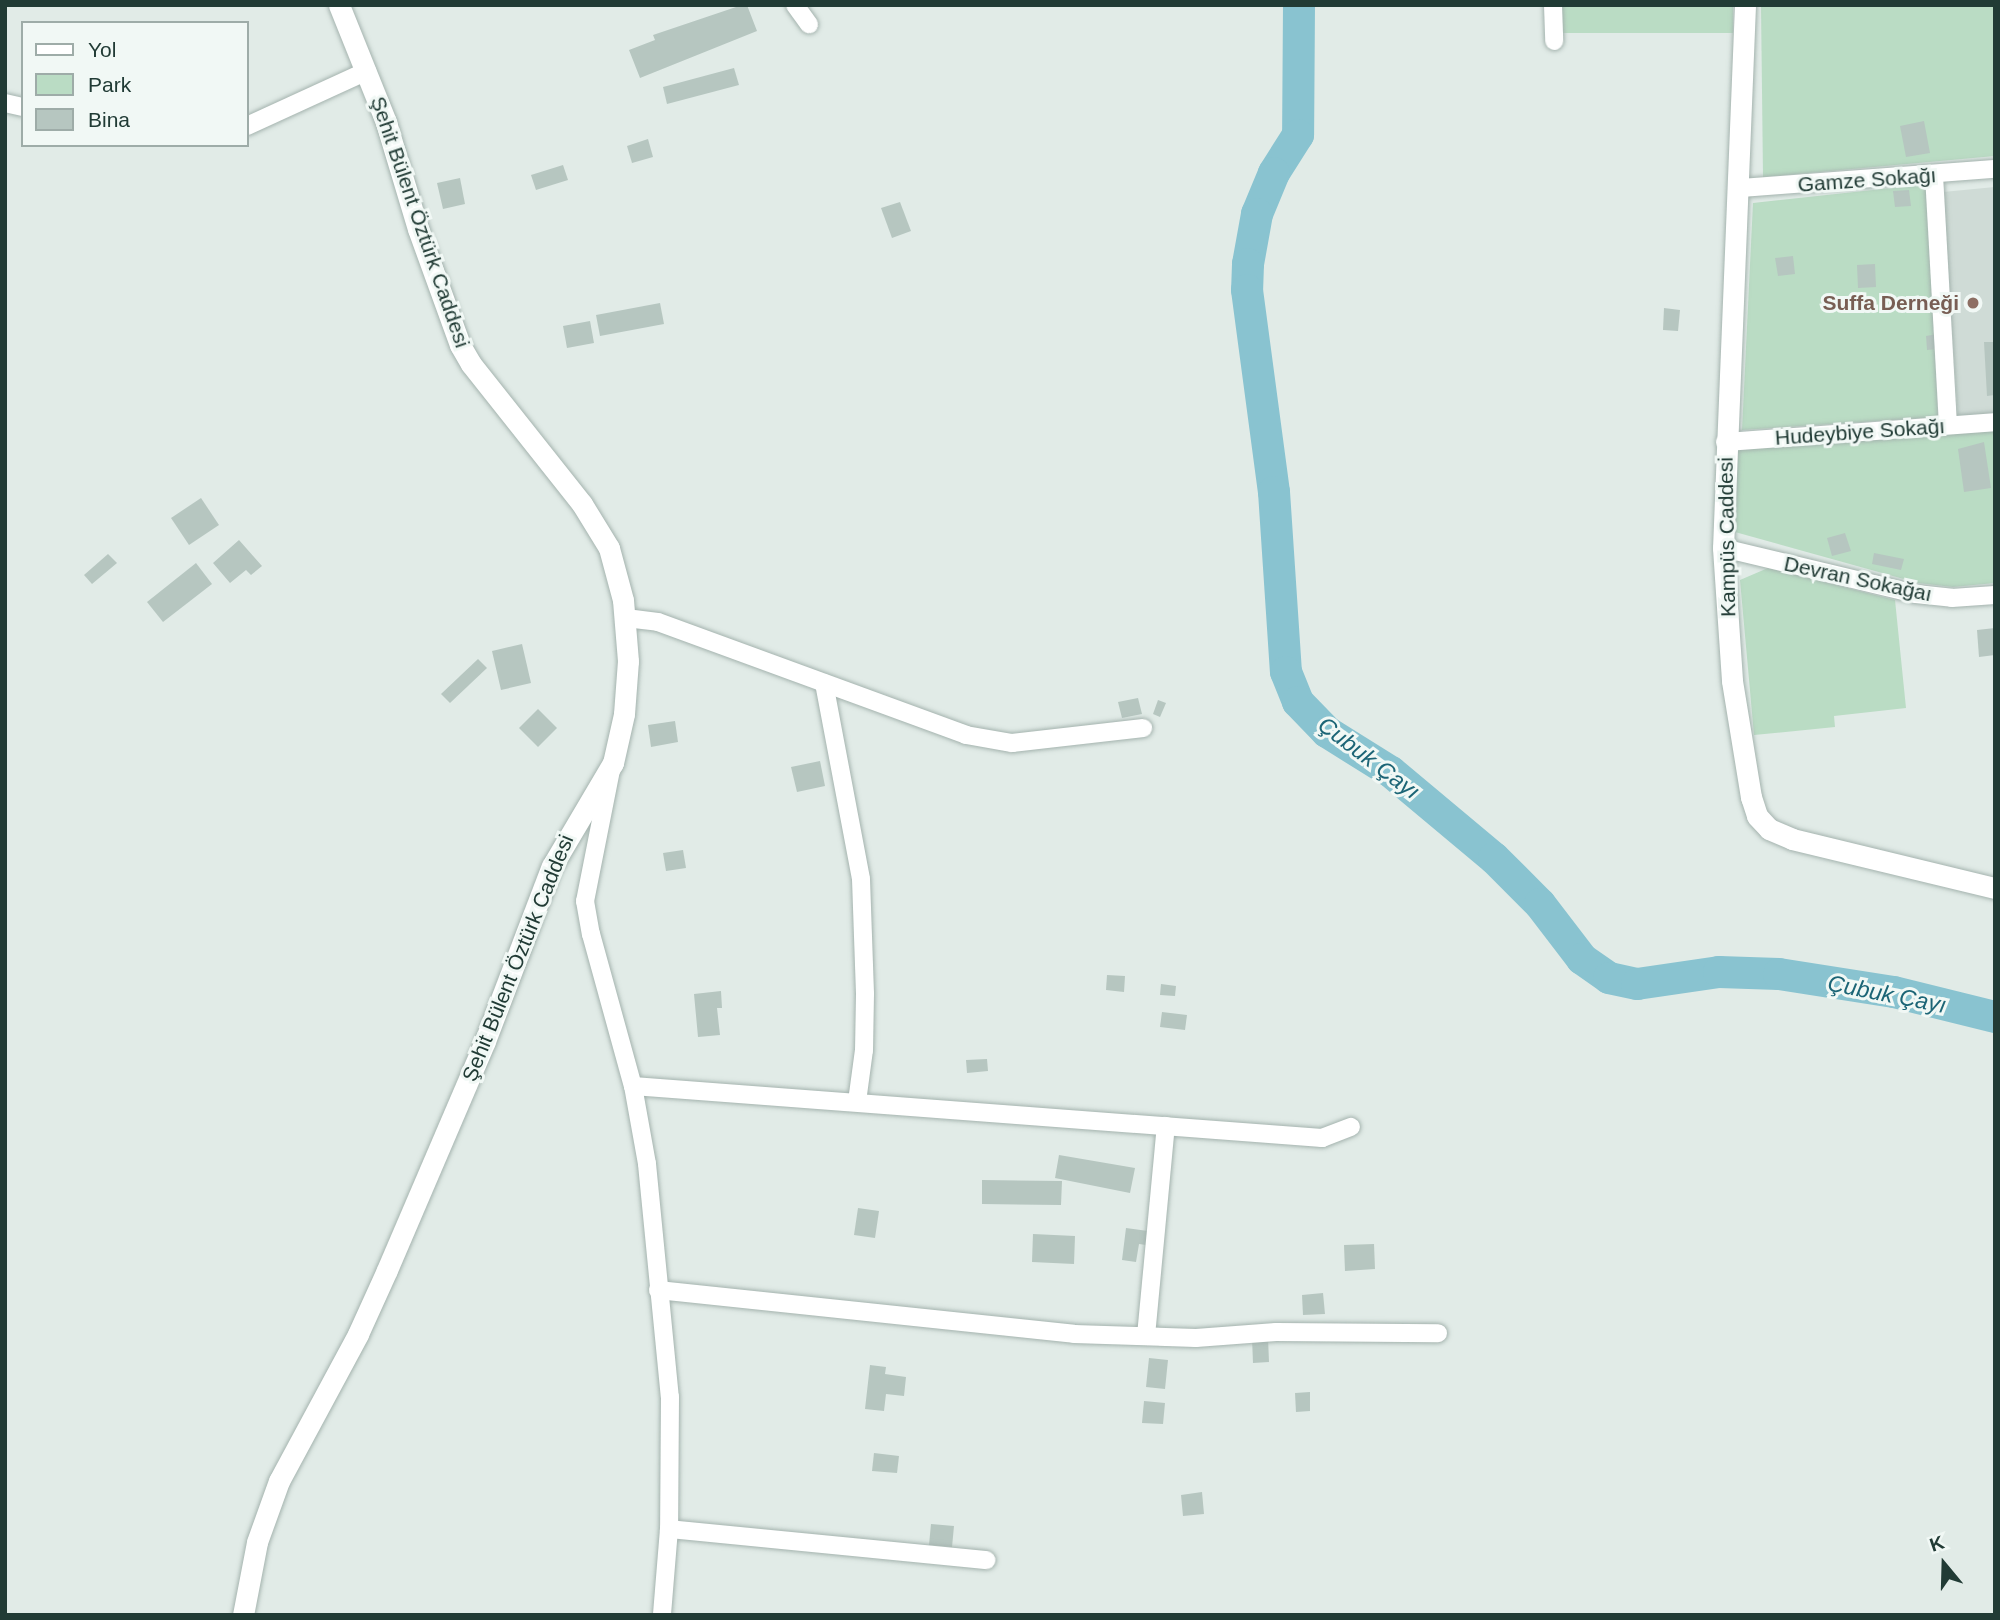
<!DOCTYPE html>
<html>
<head>
<meta charset="utf-8">
<style>
	body { margin:0 }
	#map { position:relative; width:2000px; height:1620px; overflow:hidden; background:#e1ebe7; font-family:Helvetica,sans-serif }
	div>[style] { position:absolute }
	[style*='--x'] { left:calc(var(--x)*1px); top:calc(var(--y)*1px); width:calc(var(--w)*1px); rotate:calc(var(--a)*1deg) }
	.built>* { inset:0; background:#cfdbd6 }
	.green>* { inset:0; background:#badcc4 }
	.river>* { height:32px; margin:-16px; padding:0 16px; transform-origin:16px; border-radius:16px; background:#89c3d0 }
	.building>* { inset:0; background:#b6c6c0 }
	.roads { filter:drop-shadow(0 0 2px #a4b3ae) drop-shadow(0 0 2px #a4b3ae) }
	.street>* { height:18px; margin:-9px; padding:0 9px; transform-origin:9px; border-radius:9px; background:#fff }
	.secondary>* { height:21px; margin:-10.5px; padding:0 10.5px; transform-origin:10.5px; border-radius:10.5px; background:#fff }
	.dots>* { width:19px; height:19px; translate:-50% -50%; box-sizing:border-box; border:4px solid #f1f8f5; border-radius:50% }
	span { translate:-50% -50%; white-space:nowrap; text-align:center; line-height:1.15; -webkit-text-stroke:6px #f1f8f5; paint-order:stroke }
	.street-label { font-size:21px; color:#213b35 }
	.education-label { font-size:21px; color:#785e54; font-weight:700 }
	.right { translate:-100% -50%; text-align:right }
	.water-label { font-size:23px; color:#1c6576; font-style:italic }
	.frame { position:absolute; inset:0; border:7px solid #213b35; pointer-events:none }
	.legend { position:absolute; left:21px; top:21px; width:228px; height:126px; box-sizing:border-box; background:#f1f8f5; border:2px solid #9eaca8; margin:0; padding:9px 12px; list-style:none; font-size:21px; color:#213b35 }
	.legend li { display:flex; align-items:center; gap:14px; height:35px }
	.legend b { width:35px; border:2px solid #9eaca8 }
	.north { position:absolute; left:1909px; top:1529px; width:70px; height:70px; -webkit-text-stroke:5px #f1f8f5; paint-order:stroke; rotate:341deg; font-size:19px; font-weight:700; line-height:28px; text-align:center; color:#213b35 }
	.north::after { content:''; display:block; margin:auto; width:24px; height:32px; background:#213b35; clip-path:polygon(50% 0,100% 100%,50% 72%,0 100%) }
</style>
</head>
<body>
<div id="map">
	<div class="built">
		<div style="clip-path:polygon(1995px 187px,1995px 414px,1958px 417px,1943px 192px)"></div>
	</div>
	<div class="green">
		<div style="clip-path:polygon(1561px 5px,1733px 5px,1733px 33px,1561px 33px)"></div>
		<div style="clip-path:polygon(1761px 5px,1995px 5px,1995px 156px,1763px 177px)"></div>
		<div style="clip-path:polygon(1928px 184px,1938px 417px,1742px 430px,1753px 203px)"></div>
		<div style="clip-path:polygon(1995px 431px,1995px 583px,1953px 587px,1918px 583px,1735px 532px,1738px 450px)"></div>
		<div style="clip-path:polygon(1768px 568px,1895px 600px,1906px 708px,1834px 716px,1835px 727px,1754px 735px,1740px 580px)"></div>
	</div>
	<div class="river">
		<div style="--x:1299;--y:5;--w:130;--a:90.4"></div>
		<div style="--x:1298;--y:135;--w:45;--a:122.3"></div>
		<div style="--x:1274;--y:173;--w:44;--a:112.5"></div>
		<div style="--x:1257;--y:214;--w:51;--a:100.2"></div>
		<div style="--x:1248;--y:264;--w:26;--a:92"></div>
		<div style="--x:1247;--y:290;--w:204;--a:82.4"></div>
		<div style="--x:1274;--y:492;--w:180;--a:86.2"></div>
		<div style="--x:1286;--y:672;--w:32;--a:68"></div>
		<div style="--x:1298;--y:702;--w:42;--a:46"></div>
		<div style="--x:1327;--y:732;--w:75;--a:32"></div>
		<div style="--x:1391;--y:772;--w:134;--a:39.9"></div>
		<div style="--x:1494;--y:858;--w:65;--a:45"></div>
		<div style="--x:1540;--y:904;--w:69;--a:52.6"></div>
		<div style="--x:1582;--y:959;--w:33;--a:35"></div>
		<div style="--x:1609;--y:978;--w:29;--a:12"></div>
		<div style="--x:1637;--y:984;--w:83;--a:-8.3"></div>
		<div style="--x:1719;--y:972;--w:60;--a:1.9"></div>
		<div style="--x:1779;--y:974;--w:116;--a:8.9"></div>
		<div style="--x:1894;--y:992;--w:104;--a:13.9"></div>
	</div>
	<div class="building">
		<div style="clip-path:polygon(742px 5px,747px 5px,757px 31px,640px 78px,629px 50px,655px 40px,653px 35px)"></div>
		<div style="clip-path:polygon(734px 68px,739px 85px,667px 104px,663px 87px)"></div>
		<div style="clip-path:polygon(1924px 121px,1930px 153px,1906px 157px,1900px 126px)"></div>
		<div style="clip-path:polygon(648px 139px,653px 157px,632px 163px,627px 146px)"></div>
		<div style="clip-path:polygon(563px 165px,568px 180px,536px 190px,531px 175px)"></div>
		<div style="clip-path:polygon(460px 178px,465px 204px,443px 209px,437px 183px)"></div>
		<div style="clip-path:polygon(1909px 190px,1911px 206px,1895px 207px,1893px 191px)"></div>
		<div style="clip-path:polygon(900px 202px,911px 231px,892px 238px,881px 208px)"></div>
		<div style="clip-path:polygon(1793px 256px,1795px 274px,1778px 276px,1775px 258px)"></div>
		<div style="clip-path:polygon(1875px 264px,1876px 287px,1858px 288px,1857px 265px)"></div>
		<div style="clip-path:polygon(660px 303px,664px 324px,600px 336px,596px 315px)"></div>
		<div style="clip-path:polygon(1664px 308px,1680px 310px,1678px 331px,1663px 330px)"></div>
		<div style="clip-path:polygon(590px 321px,594px 343px,567px 348px,563px 326px)"></div>
		<div style="clip-path:polygon(1937px 334px,1939px 349px,1927px 350px,1926px 336px)"></div>
		<div style="clip-path:polygon(1984px 342px,1995px 342px,1995px 395px,1987px 396px)"></div>
		<div style="clip-path:polygon(1984px 442px,1991px 488px,1964px 492px,1958px 449px)"></div>
		<div style="clip-path:polygon(201px 498px,219px 525px,189px 545px,171px 518px)"></div>
		<div style="clip-path:polygon(1845px 533px,1851px 551px,1832px 556px,1827px 538px)"></div>
		<div style="clip-path:polygon(239px 540px,262px 566px,251px 575px,246px 570px,230px 583px,213px 563px)"></div>
		<div style="clip-path:polygon(1874px 553px,1904px 559px,1901px 570px,1872px 564px)"></div>
		<div style="clip-path:polygon(108px 554px,117px 563px,92px 584px,84px 575px)"></div>
		<div style="clip-path:polygon(196px 563px,212px 584px,163px 622px,147px 602px)"></div>
		<div style="clip-path:polygon(1995px 628px,1995px 655px,1979px 657px,1977px 630px)"></div>
		<div style="clip-path:polygon(522px 644px,531px 683px,501px 690px,492px 651px)"></div>
		<div style="clip-path:polygon(478px 659px,487px 668px,450px 703px,441px 694px)"></div>
		<div style="clip-path:polygon(1138px 698px,1142px 714px,1122px 718px,1118px 702px)"></div>
		<div style="clip-path:polygon(1158px 700px,1166px 703px,1160px 717px,1153px 714px)"></div>
		<div style="clip-path:polygon(538px 709px,557px 728px,538px 747px,519px 728px)"></div>
		<div style="clip-path:polygon(675px 721px,678px 742px,651px 747px,648px 725px)"></div>
		<div style="clip-path:polygon(820px 761px,825px 786px,797px 792px,791px 767px)"></div>
		<div style="clip-path:polygon(683px 850px,686px 868px,666px 871px,663px 853px)"></div>
		<div style="clip-path:polygon(1107px 975px,1125px 976px,1124px 992px,1106px 990px)"></div>
		<div style="clip-path:polygon(1161px 984px,1176px 986px,1175px 996px,1160px 995px)"></div>
		<div style="clip-path:polygon(721px 991px,722px 1008px,717px 1008px,720px 1035px,698px 1037px,694px 994px)"></div>
		<div style="clip-path:polygon(1162px 1012px,1187px 1015px,1185px 1030px,1160px 1027px)"></div>
		<div style="clip-path:polygon(987px 1059px,988px 1071px,967px 1073px,966px 1060px)"></div>
		<div style="clip-path:polygon(1059px 1155px,1135px 1168px,1130px 1193px,1055px 1178px)"></div>
		<div style="clip-path:polygon(982px 1180px,1062px 1181px,1061px 1205px,982px 1204px)"></div>
		<div style="clip-path:polygon(858px 1208px,879px 1211px,875px 1238px,854px 1235px)"></div>
		<div style="clip-path:polygon(1126px 1228px,1148px 1231px,1146px 1245px,1139px 1244px,1136px 1262px,1122px 1260px)"></div>
		<div style="clip-path:polygon(1033px 1234px,1075px 1236px,1074px 1264px,1032px 1262px)"></div>
		<div style="clip-path:polygon(1374px 1244px,1375px 1269px,1345px 1271px,1344px 1245px)"></div>
		<div style="clip-path:polygon(1323px 1293px,1325px 1314px,1303px 1315px,1302px 1295px)"></div>
		<div style="clip-path:polygon(1252px 1338px,1268px 1338px,1269px 1362px,1253px 1363px)"></div>
		<div style="clip-path:polygon(1149px 1358px,1168px 1360px,1165px 1389px,1146px 1387px)"></div>
		<div style="clip-path:polygon(870px 1365px,886px 1367px,885px 1374px,906px 1377px,904px 1396px,886px 1394px,884px 1411px,865px 1409px)"></div>
		<div style="clip-path:polygon(1310px 1392px,1310px 1411px,1296px 1412px,1295px 1393px)"></div>
		<div style="clip-path:polygon(1144px 1401px,1165px 1403px,1163px 1424px,1142px 1423px)"></div>
		<div style="clip-path:polygon(874px 1453px,899px 1456px,897px 1473px,872px 1471px)"></div>
		<div style="clip-path:polygon(1202px 1492px,1204px 1514px,1183px 1516px,1181px 1495px)"></div>
		<div style="clip-path:polygon(931px 1524px,954px 1526px,952px 1547px,929px 1545px)"></div>
	</div>
	<div class="roads">
		<div class="street">
			<div style="--x:795;--y:5;--w:24;--a:54"></div>
			<div style="--x:1553;--y:5;--w:36;--a:88"></div>
			<div style="--x:5;--y:103;--w:18;--a:13"></div>
			<div style="--x:247;--y:126;--w:132;--a:-24.6"></div>
			<div style="--x:1934;--y:175;--w:250;--a:86.8"></div>
			<div style="--x:1740;--y:188;--w:256;--a:-4.3"></div>
			<div style="--x:1725;--y:442;--w:271;--a:-4.2"></div>
			<div style="--x:1723;--y:548;--w:198;--a:13.4"></div>
			<div style="--x:1916;--y:594;--w:36;--a:6"></div>
			<div style="--x:1952;--y:598;--w:43;--a:-4"></div>
			<div style="--x:626;--y:618;--w:32;--a:7"></div>
			<div style="--x:658;--y:622;--w:328;--a:20.1"></div>
			<div style="--x:966;--y:735;--w:47;--a:9.9"></div>
			<div style="--x:1012;--y:743;--w:132;--a:-6.5"></div>
			<div style="--x:824;--y:683;--w:199;--a:79.3"></div>
			<div style="--x:861;--y:879;--w:115;--a:88"></div>
			<div style="--x:865;--y:994;--w:56;--a:91"></div>
			<div style="--x:864;--y:1050;--w:52;--a:97.7"></div>
			<div style="--x:611;--y:770;--w:134;--a:101.2"></div>
			<div style="--x:585;--y:901;--w:34;--a:80"></div>
			<div style="--x:591;--y:934;--w:158;--a:74.6"></div>
			<div style="--x:633;--y:1086;--w:79;--a:79.8"></div>
			<div style="--x:647;--y:1164;--w:234;--a:84.4"></div>
			<div style="--x:670;--y:1397;--w:132;--a:90.4"></div>
			<div style="--x:669;--y:1529;--w:86;--a:94.7"></div>
			<div style="--x:633;--y:1086;--w:691;--a:4.32"></div>
			<div style="--x:1322;--y:1138;--w:31;--a:-21"></div>
			<div style="--x:658;--y:1290;--w:418;--a:6"></div>
			<div style="--x:1074;--y:1334;--w:122;--a:1.9"></div>
			<div style="--x:1196;--y:1338;--w:80;--a:-4.3"></div>
			<div style="--x:1276;--y:1332;--w:162;--a:0.4"></div>
			<div style="--x:1146;--y:1336;--w:211;--a:-84.6"></div>
			<div style="--x:669;--y:1529;--w:319;--a:5.6"></div>
		</div>
		<div class="secondary">
			<div style="--x:1745;--y:5;--w:543;--a:92.32"></div>
			<div style="--x:1723;--y:548;--w:133;--a:86.1"></div>
			<div style="--x:1732;--y:681;--w:118;--a:80.7"></div>
			<div style="--x:1751;--y:797;--w:20;--a:72"></div>
			<div style="--x:1757;--y:816;--w:18;--a:47"></div>
			<div style="--x:1769;--y:829;--w:25;--a:23"></div>
			<div style="--x:1792;--y:839;--w:209;--a:13.6"></div>
			<div style="--x:243;--y:1615;--w:74;--a:-79.1"></div>
			<div style="--x:257;--y:1542;--w:65;--a:-70.2"></div>
			<div style="--x:279;--y:1481;--w:167;--a:-61.7"></div>
			<div style="--x:358;--y:1334;--w:70;--a:-65.6"></div>
			<div style="--x:387;--y:1270;--w:249;--a:-66.8"></div>
			<div style="--x:485;--y:1041;--w:187;--a:-69.1"></div>
			<div style="--x:552;--y:866;--w:120;--a:-59.4"></div>
			<div style="--x:613;--y:763;--w:50;--a:-77.3"></div>
			<div style="--x:624;--y:714;--w:53;--a:-85.7"></div>
			<div style="--x:628;--y:661;--w:61;--a:-94.7"></div>
			<div style="--x:623;--y:600;--w:54;--a:-105.1"></div>
			<div style="--x:609;--y:548;--w:52;--a:-121.5"></div>
			<div style="--x:582;--y:504;--w:179;--a:-128.4"></div>
			<div style="--x:471;--y:364;--w:22;--a:-120"></div>
			<div style="--x:460;--y:345;--w:123;--a:-109.9"></div>
			<div style="--x:418;--y:229;--w:112;--a:-106.7"></div>
			<div style="--x:386;--y:122;--w:126;--a:-111.9"></div>
		</div>
	</div>
	<div class="dots">
		<div style="left:1973px;top:303px;background:#8d6e63"></div>
	</div>
	<div class="street-label">
		<span style="left:1867px;top:180px;rotate:-4deg">Gamze Sokağı</span>
		<span style="left:420px;top:222px;rotate:71deg">Şehit Bülent Öztürk Caddesi</span>
		<span style="left:1860px;top:432px;rotate:-4deg">Hudeybiye Sokağı</span>
		<span style="left:1727px;top:537px;rotate:-91deg">Kampüs Caddesi</span>
		<span style="left:1858px;top:579px;rotate:12deg">Devran Sokağaı</span>
		<span style="left:518px;top:958px;rotate:-68deg">Şehit Bülent Öztürk Caddesi</span>
	</div>
	<div class="education-label">
		<span class="right" style="left:1959px;top:303px">Suffa Derneği</span>
	</div>
	<div class="water-label">
		<span style="left:1369px;top:758px;rotate:37deg">Çubuk Çayı</span>
		<span style="left:1887px;top:994px;rotate:11deg">Çubuk Çayı</span>
	</div>
	<div class="frame"></div>
	<ul class="legend">
	<li><b style="height:9px;background:#fff"></b>Yol</li>
	<li><b style="height:19px;background:#badcc4"></b>Park</li>
	<li><b style="height:19px;background:#b6c6c0"></b>Bina</li>
	</ul>
	<div class="north">K</div>
</div>
</body>
</html>
